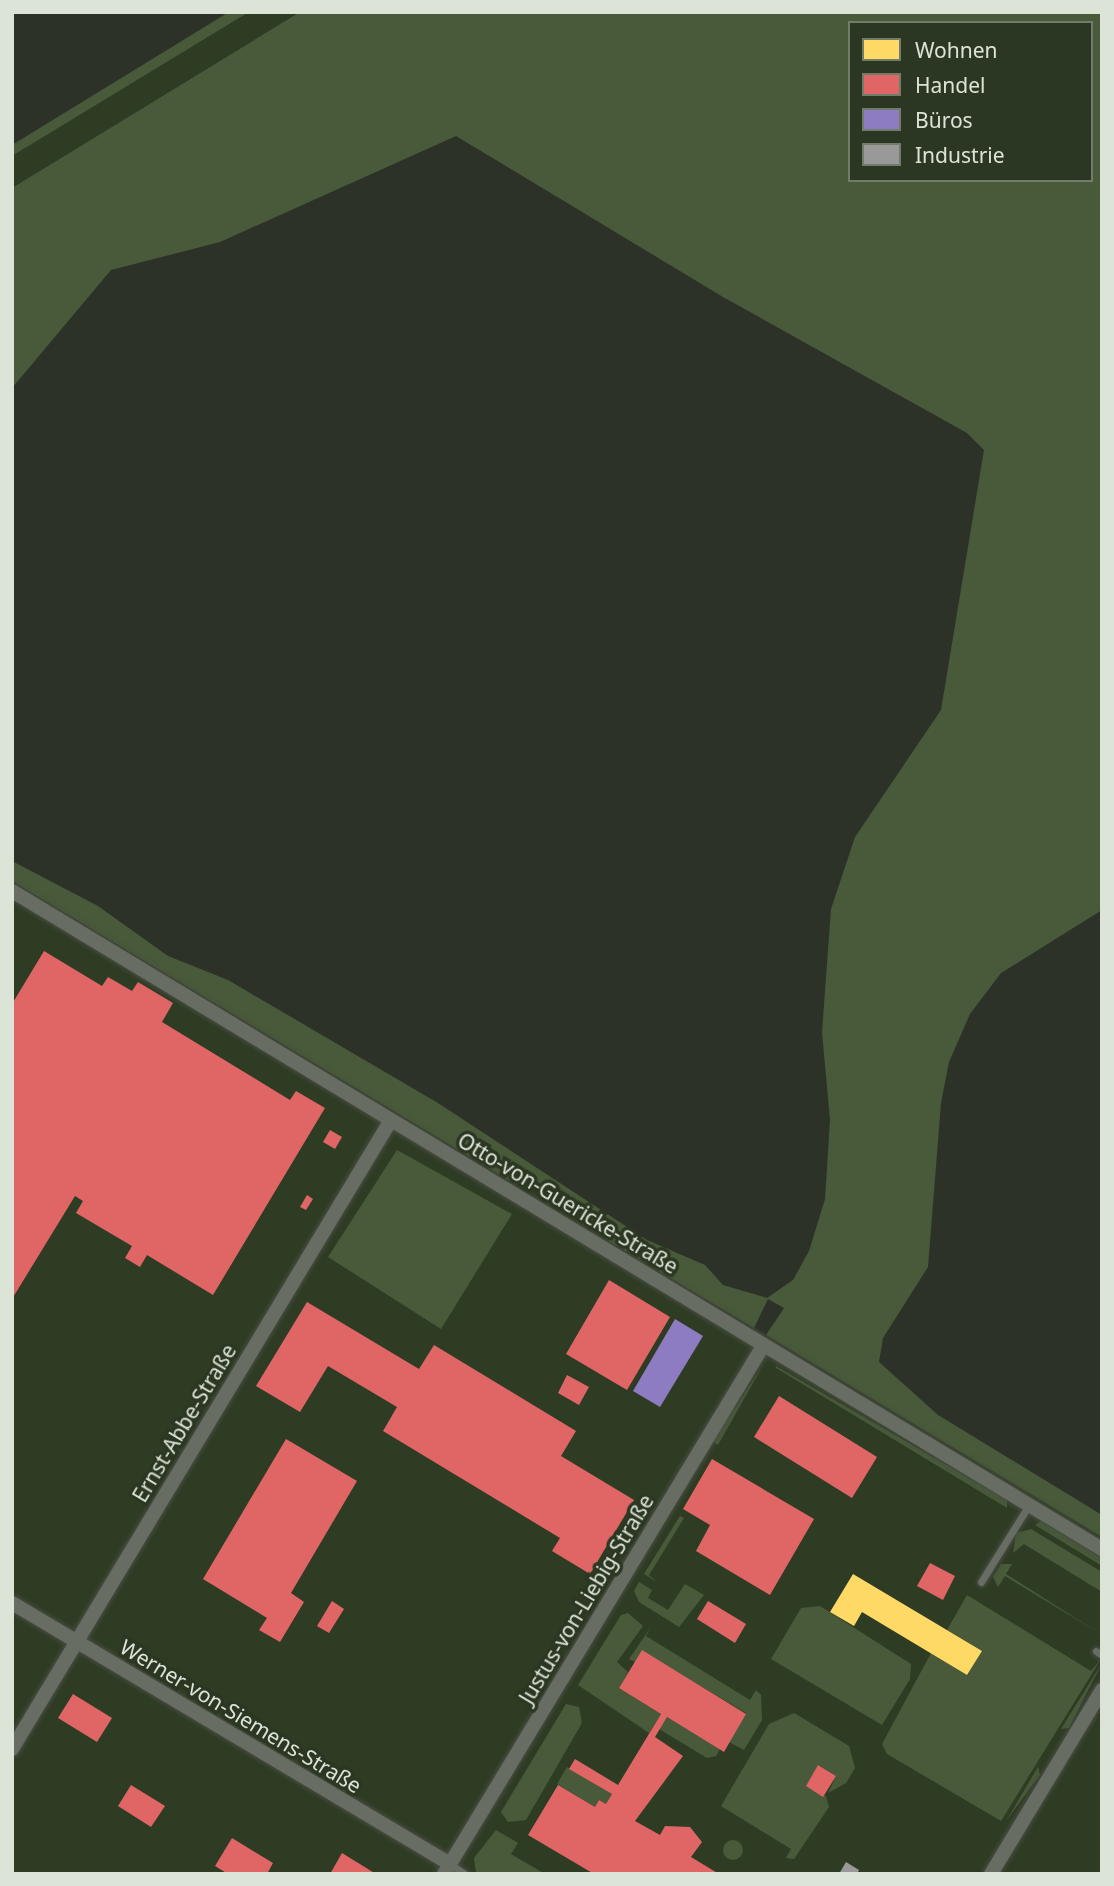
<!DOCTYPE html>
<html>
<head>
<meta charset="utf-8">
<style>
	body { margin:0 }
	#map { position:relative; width:1114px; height:1886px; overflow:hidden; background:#2d3228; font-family:"Noto Sans",sans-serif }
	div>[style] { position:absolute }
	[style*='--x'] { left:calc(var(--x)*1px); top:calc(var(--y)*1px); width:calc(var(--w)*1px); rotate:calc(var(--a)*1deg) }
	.built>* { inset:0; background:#2f3c24 }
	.green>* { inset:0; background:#485a39 }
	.round { border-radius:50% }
	.homes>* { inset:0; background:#ffd966 }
	.shops>* { inset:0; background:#e06666 }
	.offices>* { inset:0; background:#8e7cc3 }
	.industry>* { inset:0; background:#999 }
	.roads { filter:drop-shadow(0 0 2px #494e44) drop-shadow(0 0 2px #494e44) }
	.service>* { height:7px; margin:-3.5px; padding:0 3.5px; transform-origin:3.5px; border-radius:3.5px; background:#686d64 }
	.minor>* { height:14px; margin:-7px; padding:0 7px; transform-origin:7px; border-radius:7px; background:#686d64 }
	span { translate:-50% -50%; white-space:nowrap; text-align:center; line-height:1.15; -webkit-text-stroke:7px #2c3723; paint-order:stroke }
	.street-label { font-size:21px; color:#dce4d7 }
	.frame { position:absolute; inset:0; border:14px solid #dce4d7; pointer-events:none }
	.legend { position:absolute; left:848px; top:21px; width:245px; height:161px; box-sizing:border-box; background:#2c3723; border:2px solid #727c6b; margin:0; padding:9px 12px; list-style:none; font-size:21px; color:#dce4d7 }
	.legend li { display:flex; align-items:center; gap:14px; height:35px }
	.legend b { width:35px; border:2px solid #727c6b }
</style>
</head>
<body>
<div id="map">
	<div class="built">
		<div style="clip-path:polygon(249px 12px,300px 12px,12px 188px,12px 156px)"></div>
		<div style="clip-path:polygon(12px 881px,525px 1190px,533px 1187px,570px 1209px,571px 1218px,1102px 1537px,1102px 1874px,12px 1874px)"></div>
	</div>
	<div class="green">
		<div style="clip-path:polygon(229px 12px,249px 12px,12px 156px,12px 145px)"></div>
		<div style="clip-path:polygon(evenodd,300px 12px,1102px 12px,1102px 910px,1001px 973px,970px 1014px,949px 1062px,941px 1103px,928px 1267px,883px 1338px,879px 1362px,938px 1415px,1102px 1515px,1102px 1537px,766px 1335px,784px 1308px,768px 1299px,754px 1328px,570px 1218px,570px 1209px,533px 1187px,525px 1190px,12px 881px,12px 861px,98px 906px,168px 956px,228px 980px,438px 1103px,647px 1240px,705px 1265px,723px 1285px,767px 1298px,793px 1280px,809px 1251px,825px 1199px,830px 1120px,822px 1032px,831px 909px,855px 837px,941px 710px,984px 450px,967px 433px,723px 297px,456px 136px,220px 242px,111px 270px,12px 388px,12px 188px,300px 12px,850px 23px,1091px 23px,1091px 180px,850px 180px,850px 23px)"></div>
		<div style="clip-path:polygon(397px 1150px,512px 1214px,441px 1329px,328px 1257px)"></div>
		<div style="clip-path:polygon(776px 1366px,1007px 1500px,1007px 1508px,776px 1368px)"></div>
		<div style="clip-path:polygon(762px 1367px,718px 1445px,715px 1443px,713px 1440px)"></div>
		<div style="clip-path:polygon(680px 1516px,684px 1518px,649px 1575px,657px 1582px,644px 1574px)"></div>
		<div style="clip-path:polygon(1041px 1521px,1102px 1558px,1102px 1566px,1035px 1525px)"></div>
		<div style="clip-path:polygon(1031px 1529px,1102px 1572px,1102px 1592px,1024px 1544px,1013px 1553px,1016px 1533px)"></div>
		<div style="clip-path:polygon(1001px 1564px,1012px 1564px,1006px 1574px,1099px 1633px,1005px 1576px,998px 1587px,993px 1577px)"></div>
		<div style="clip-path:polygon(639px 1582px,652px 1590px,648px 1598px,668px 1610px,685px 1584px,704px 1595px,679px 1627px,639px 1602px,634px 1591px)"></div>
		<div style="clip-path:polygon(967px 1595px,1091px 1671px,1101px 1659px,1001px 1821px,887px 1754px,882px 1744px,931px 1653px,967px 1675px,982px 1651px,947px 1630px)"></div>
		<div style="clip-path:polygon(820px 1606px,911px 1664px,910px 1679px,882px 1725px,771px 1659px,801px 1608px)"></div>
		<div style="clip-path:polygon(628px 1613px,643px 1626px,617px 1662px,628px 1672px,619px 1688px,661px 1714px,649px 1733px,578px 1685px,621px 1615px)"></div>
		<div style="clip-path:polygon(651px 1627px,646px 1636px,750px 1700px,756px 1690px,761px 1695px,762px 1720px,744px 1750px,729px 1742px,746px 1713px,642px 1651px,635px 1662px,629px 1659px)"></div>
		<div style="clip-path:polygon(1102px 1663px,1069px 1728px,1061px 1729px)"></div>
		<div style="clip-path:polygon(566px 1704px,579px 1707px,582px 1723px,526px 1820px,508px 1822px,501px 1812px)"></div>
		<div style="clip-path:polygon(794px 1713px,849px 1746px,855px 1768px,846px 1783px,828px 1793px,836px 1776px,819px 1765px,806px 1786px,826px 1796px,829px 1807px,794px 1859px,786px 1858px,791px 1849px,721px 1806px,769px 1724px)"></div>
		<div style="clip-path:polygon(667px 1717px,720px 1749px,716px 1756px,707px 1758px,659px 1729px)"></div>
		<div style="clip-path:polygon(567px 1767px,612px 1794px,606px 1804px,599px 1800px,595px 1807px,557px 1784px)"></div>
		<div style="clip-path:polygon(1038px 1767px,1040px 1775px,1006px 1821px)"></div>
		<div style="clip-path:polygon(496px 1830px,518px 1843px,511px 1854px,545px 1874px,476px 1873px,474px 1858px)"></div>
		<div class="round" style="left:723px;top:1840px;width:20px;height:20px"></div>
	</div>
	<div class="homes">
		<div style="clip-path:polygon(853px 1574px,982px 1651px,967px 1675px,862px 1612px,854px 1626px,830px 1612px)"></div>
	</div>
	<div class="shops">
		<div style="clip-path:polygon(44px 951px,102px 986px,108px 977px,132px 991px,138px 982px,173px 1003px,162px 1022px,290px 1100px,296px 1091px,325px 1108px,213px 1295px,147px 1255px,140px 1267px,125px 1258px,132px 1246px,76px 1213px,83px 1201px,75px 1196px,12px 1299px,12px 1004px)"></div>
		<div style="clip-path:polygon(330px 1130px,342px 1137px,335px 1149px,323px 1142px)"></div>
		<div style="clip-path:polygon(307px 1195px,313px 1199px,306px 1210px,300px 1207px)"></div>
		<div style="clip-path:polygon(609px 1280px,670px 1317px,627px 1390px,566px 1354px)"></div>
		<div style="clip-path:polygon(307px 1302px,419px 1369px,434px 1345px,576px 1431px,561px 1456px,634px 1500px,590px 1574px,552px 1551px,560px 1538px,383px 1431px,397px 1407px,328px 1366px,300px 1412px,256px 1386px)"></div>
		<div style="clip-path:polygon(567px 1375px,589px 1387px,579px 1405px,558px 1393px)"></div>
		<div style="clip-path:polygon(779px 1396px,877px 1457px,852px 1498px,754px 1437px)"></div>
		<div style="clip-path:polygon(286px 1439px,357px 1481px,291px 1593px,304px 1602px,280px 1642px,259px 1630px,267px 1618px,203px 1579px)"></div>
		<div style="clip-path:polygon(712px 1459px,814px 1519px,770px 1595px,696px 1551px,710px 1525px,683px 1509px)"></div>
		<div style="clip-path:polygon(930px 1563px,955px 1576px,943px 1600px,917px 1586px)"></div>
		<div style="clip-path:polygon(332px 1601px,344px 1609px,329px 1633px,317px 1626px)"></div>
		<div style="clip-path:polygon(708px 1601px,746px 1624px,735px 1643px,697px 1619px)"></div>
		<div style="clip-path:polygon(642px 1650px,746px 1714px,724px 1752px,667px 1717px,655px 1737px,683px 1756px,635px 1821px,660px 1835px,665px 1826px,690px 1827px,702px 1842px,691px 1857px,719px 1874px,594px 1874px,528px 1835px,558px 1785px,595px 1807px,599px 1800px,606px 1804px,612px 1794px,569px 1769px,575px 1759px,618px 1785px,661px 1714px,619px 1688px)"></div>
		<div style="clip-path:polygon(73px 1694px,112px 1718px,97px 1742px,58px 1718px)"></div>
		<div style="clip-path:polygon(818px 1765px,836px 1776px,823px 1797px,806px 1786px)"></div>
		<div style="clip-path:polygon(131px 1785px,165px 1806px,151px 1827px,118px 1806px)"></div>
		<div style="clip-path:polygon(232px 1838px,273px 1863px,267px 1874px,228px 1874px,215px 1866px)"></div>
		<div style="clip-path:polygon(342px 1853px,376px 1874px,330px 1874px)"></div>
	</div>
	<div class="offices">
		<div style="clip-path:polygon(675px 1319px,703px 1336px,660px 1407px,633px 1391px)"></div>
	</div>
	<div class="industry">
		<div style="clip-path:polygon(846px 1862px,859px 1870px,857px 1874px,839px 1874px)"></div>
	</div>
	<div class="roads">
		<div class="service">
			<div style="--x:981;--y:1582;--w:91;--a:-58.1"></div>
			<div style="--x:1096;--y:1651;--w:7;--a:34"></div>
			<div style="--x:450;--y:1864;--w:18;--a:34"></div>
		</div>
		<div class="minor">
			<div style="--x:12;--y:891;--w:1273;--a:31.12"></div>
			<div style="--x:12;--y:1603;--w:510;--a:30.79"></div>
			<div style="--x:12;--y:1749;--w:734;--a:-58.93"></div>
			<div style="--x:444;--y:1874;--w:617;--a:-58.86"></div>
			<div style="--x:991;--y:1874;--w:215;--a:-58.9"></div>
		</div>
	</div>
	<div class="street-label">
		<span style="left:568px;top:1203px;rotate:31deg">Otto-von-Guericke-Straße</span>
		<span style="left:184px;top:1423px;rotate:-59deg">Ernst-Abbe-Straße</span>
		<span style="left:586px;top:1599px;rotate:-59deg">Justus-von-Liebig-Straße</span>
		<span style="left:241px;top:1716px;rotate:31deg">Werner-von-Siemens-Straße</span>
	</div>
	<div class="frame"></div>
	<ul class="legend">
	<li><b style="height:19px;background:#ffd966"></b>Wohnen</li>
	<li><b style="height:19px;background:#e06666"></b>Handel</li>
	<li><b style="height:19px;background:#8e7cc3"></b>Büros</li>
	<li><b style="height:19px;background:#999"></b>Industrie</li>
	</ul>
</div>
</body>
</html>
